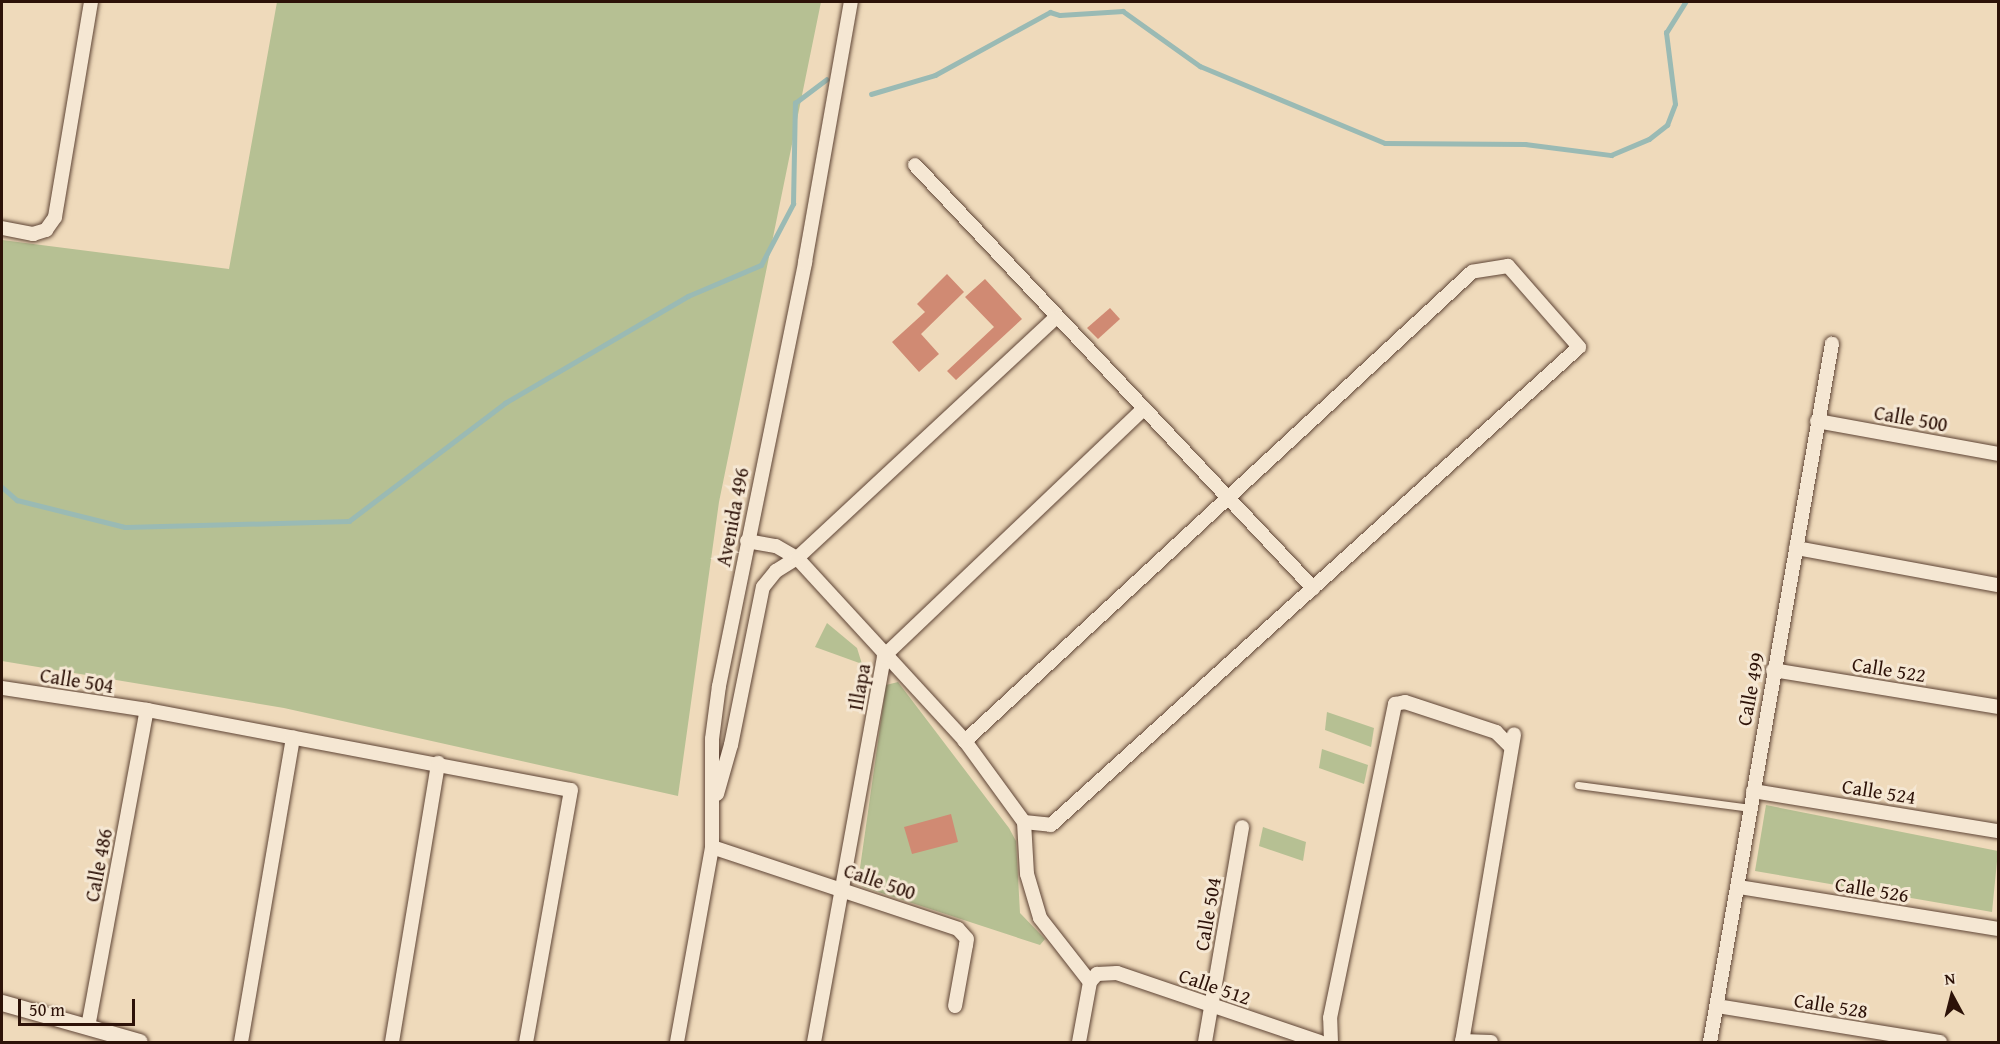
<!DOCTYPE html>
<html>
<head>
<meta charset="utf-8">
<style>
	body { margin:0 }
	#map { position:relative; width:2000px; height:1044px; overflow:hidden; background:#efdabb; font-family:"Gentium Book Plus",serif }
	div>[style] { position:absolute }
	[style*='--x'] { left:calc(var(--x)*1px); top:calc(var(--y)*1px); width:calc(var(--w)*1px); rotate:calc(var(--a)*1deg) }
	.green>* { inset:0; background:#b6c093 }
	.stream>* { height:4.5px; margin:-2.25px; padding:0 2.25px; transform-origin:2.25px; border-radius:2.25px; background:#9abab4 }
	.building>* { inset:0; background:#d08a73 }
	.roads { filter:drop-shadow(0 0 2px #5e4435) drop-shadow(0 0 2px #5e4435) }
	.service>* { height:7px; margin:-3.5px; padding:0 3.5px; transform-origin:3.5px; border-radius:3.5px; background:#f5e7d3 }
	.minor>* { height:14px; margin:-7px; padding:0 7px; transform-origin:7px; border-radius:7px; background:#f5e7d3 }
	.tertiary>* { height:16px; margin:-8px; padding:0 8px; transform-origin:8px; border-radius:8px; background:#f5e7d3 }
	span { translate:-50% -50%; white-space:nowrap; text-align:center; line-height:1.15; -webkit-text-stroke:6px #f5e7d3; paint-order:stroke }
	.street-label { font-size:20px; color:#2d1208 }
	.frame { position:absolute; inset:0; border:3px solid #2d1208; pointer-events:none }
	.north { position:absolute; left:1922px; top:966px; width:60px; height:60px; -webkit-text-stroke:4px #f5e7d3; paint-order:stroke; rotate:353deg; font-size:16px; font-weight:700; line-height:24px; text-align:center; color:#2d1208 }
	.north::after { content:''; display:block; margin:auto; width:21px; height:27px; background:#2d1208; clip-path:polygon(50% 0,100% 100%,50% 72%,0 100%) }
	.scale { position:absolute; left:18px; top:999px; width:117px; height:27px; box-sizing:border-box; border:3px solid #2d1208; border-top:0; padding-left:8px; font-size:18px; line-height:21px; white-space:nowrap; color:#2d1208; -webkit-text-stroke:4px #f5e7d3; paint-order:stroke }
</style>
</head>
<body>
<div id="map">
	<div class="green">
		<div style="clip-path:polygon(277px 2px,821px 2px,719px 502px,678px 796px,284px 708px,2px 661px,2px 240px,229px 269px)"></div>
		<div style="clip-path:polygon(827px 623px,857px 648px,862px 664px,815px 647px)"></div>
		<div style="clip-path:polygon(898px 682px,1009px 828px,1016px 841px,1020px 913px,1045px 939px,1040px 945px,863px 887px,858px 882px,886px 685px)"></div>
		<div style="clip-path:polygon(1327px 712px,1374px 728px,1371px 747px,1325px 730px)"></div>
		<div style="clip-path:polygon(1322px 749px,1368px 765px,1364px 784px,1319px 768px)"></div>
		<div style="clip-path:polygon(1766px 805px,1998px 851px,1992px 912px,1755px 871px)"></div>
		<div style="clip-path:polygon(1263px 827px,1306px 842px,1303px 861px,1259px 846px)"></div>
	</div>
	<div class="stream">
		<div style="--x:871;--y:94;--w:67;--a:-16.5"></div>
		<div style="--x:935;--y:75;--w:131;--a:-28.7"></div>
		<div style="--x:1050;--y:12;--w:10;--a:17"></div>
		<div style="--x:1060;--y:15;--w:63;--a:-3.6"></div>
		<div style="--x:1123;--y:11;--w:95;--a:35.5"></div>
		<div style="--x:1200;--y:66;--w:200;--a:22.6"></div>
		<div style="--x:1385;--y:143;--w:140;--a:0.4"></div>
		<div style="--x:1525;--y:144;--w:87;--a:7.3"></div>
		<div style="--x:1611;--y:155;--w:41;--a:-22.8"></div>
		<div style="--x:1649;--y:139;--w:23;--a:-38"></div>
		<div style="--x:1667;--y:125;--w:22;--a:-69"></div>
		<div style="--x:1675;--y:104;--w:72;--a:-97.2"></div>
		<div style="--x:1666;--y:33;--w:36;--a:-58"></div>
		<div style="--x:2;--y:487;--w:20;--a:41"></div>
		<div style="--x:17;--y:500;--w:111;--a:14"></div>
		<div style="--x:125;--y:527;--w:224;--a:-1.5"></div>
		<div style="--x:349;--y:521;--w:196;--a:-37.1"></div>
		<div style="--x:505;--y:403;--w:212;--a:-30.3"></div>
		<div style="--x:688;--y:296;--w:79;--a:-23"></div>
		<div style="--x:761;--y:265;--w:69;--a:-62.3"></div>
		<div style="--x:793;--y:204;--w:101;--a:-88.9"></div>
		<div style="--x:795;--y:103;--w:39;--a:-37"></div>
	</div>
	<div class="building">
		<div style="clip-path:polygon(947px 274px,964px 292px,921px 334px,939px 354px,919px 372px,892px 342px,925px 312px,917px 304px)"></div>
		<div style="clip-path:polygon(985px 279px,1022px 319px,956px 380px,947px 371px,994px 327px,965px 297px)"></div>
		<div style="clip-path:polygon(1110px 308px,1120px 319px,1098px 339px,1087px 328px)"></div>
		<div style="clip-path:polygon(951px 814px,958px 842px,912px 854px,904px 827px)"></div>
	</div>
	<div class="roads">
		<div class="service">
			<div style="--x:1578;--y:785;--w:174;--a:7.6"></div>
		</div>
		<div class="minor">
			<div style="--x:915;--y:165;--w:581;--a:46.74"></div>
			<div style="--x:2;--y:228;--w:32;--a:11"></div>
			<div style="--x:33;--y:234;--w:14;--a:-17"></div>
			<div style="--x:46;--y:230;--w:16;--a:-55"></div>
			<div style="--x:55;--y:217;--w:218;--a:-80.5"></div>
			<div style="--x:1817;--y:421;--w:184;--a:10.3"></div>
			<div style="--x:747;--y:541;--w:29;--a:10"></div>
			<div style="--x:776;--y:546;--w:24;--a:30"></div>
			<div style="--x:797;--y:558;--w:248;--a:47.4"></div>
			<div style="--x:965;--y:741;--w:100;--a:53.9"></div>
			<div style="--x:1024;--y:822;--w:27;--a:6"></div>
			<div style="--x:1051;--y:825;--w:712;--a:-42.15"></div>
			<div style="--x:1579;--y:347;--w:108;--a:-131.2"></div>
			<div style="--x:1508;--y:266;--w:36;--a:171"></div>
			<div style="--x:1472;--y:272;--w:691;--a:137.23"></div>
			<div style="--x:1796;--y:548;--w:205;--a:10.4"></div>
			<div style="--x:1773;--y:670;--w:228;--a:9.3"></div>
			<div style="--x:2;--y:688;--w:147;--a:8.6"></div>
			<div style="--x:147;--y:710;--w:431;--a:10.7"></div>
			<div style="--x:571;--y:790;--w:256;--a:100.1"></div>
			<div style="--x:1753;--y:791;--w:248;--a:9.3"></div>
			<div style="--x:717;--y:794;--w:51;--a:-74.1"></div>
			<div style="--x:731;--y:745;--w:161;--a:-78.6"></div>
			<div style="--x:763;--y:587;--w:21;--a:-51"></div>
			<div style="--x:776;--y:571;--w:25;--a:-32"></div>
			<div style="--x:797;--y:558;--w:352;--a:-42.9"></div>
			<div style="--x:1024;--y:822;--w:52;--a:86.7"></div>
			<div style="--x:1027;--y:874;--w:46;--a:73.5"></div>
			<div style="--x:1040;--y:918;--w:81;--a:52"></div>
			<div style="--x:712;--y:847;--w:259;--a:18.4"></div>
			<div style="--x:958;--y:929;--w:13;--a:48"></div>
			<div style="--x:967;--y:939;--w:6;--a:99"></div>
			<div style="--x:966;--y:945;--w:62;--a:100.2"></div>
			<div style="--x:1739;--y:887;--w:262;--a:9.2"></div>
			<div style="--x:1717;--y:1006;--w:226;--a:9.2"></div>
			<div style="--x:88;--y:1027;--w:322;--a:-79.5"></div>
			<div style="--x:1462;--y:1041;--w:29;--a:2"></div>
			<div style="--x:241;--y:1042;--w:309;--a:-80.3"></div>
			<div style="--x:392;--y:1042;--w:283;--a:-80.6"></div>
			<div style="--x:677;--y:1042;--w:198;--a:-79.8"></div>
			<div style="--x:712;--y:847;--w:108;--a:-90"></div>
			<div style="--x:712;--y:739;--w:53;--a:-82.5"></div>
			<div style="--x:719;--y:686;--w:433;--a:-78.5"></div>
			<div style="--x:805;--y:262;--w:264;--a:-80"></div>
			<div style="--x:814;--y:1042;--w:392;--a:-79.7"></div>
			<div style="--x:884;--y:656;--w:359;--a:-43.6"></div>
			<div style="--x:1079;--y:1042;--w:61;--a:-79.6"></div>
			<div style="--x:1090;--y:982;--w:11;--a:-49"></div>
			<div style="--x:1097;--y:974;--w:20;--a:-3"></div>
			<div style="--x:1117;--y:973;--w:214;--a:18.8"></div>
			<div style="--x:1205;--y:1042;--w:218;--a:-80.2"></div>
			<div style="--x:1331;--y:1042;--w:24;--a:-92"></div>
			<div style="--x:1330;--y:1018;--w:321;--a:-78.3"></div>
			<div style="--x:1395;--y:704;--w:10;--a:-11"></div>
			<div style="--x:1405;--y:702;--w:96;--a:18.2"></div>
			<div style="--x:1496;--y:732;--w:21;--a:45"></div>
			<div style="--x:1462;--y:1042;--w:312;--a:-80.4"></div>
			<div style="--x:1710;--y:1042;--w:709;--a:-80.09"></div>
		</div>
		<div class="tertiary">
			<div style="--x:2;--y:1003;--w:143;--a:15.8"></div>
		</div>
	</div>
	<div class="street-label">
		<span style="left:1911px;top:418px;rotate:10deg">Calle 500</span>
		<span style="left:732px;top:517px;rotate:-79deg">Avenida 496</span>
		<span style="left:1889px;top:669px;rotate:9deg">Calle 522</span>
		<span style="left:77px;top:680px;rotate:9deg">Calle 504</span>
		<span style="left:859px;top:687px;rotate:-80deg">Illapa</span>
		<span style="left:1750px;top:689px;rotate:-79deg">Calle 499</span>
		<span style="left:1879px;top:791px;rotate:9deg">Calle 524</span>
		<span style="left:98px;top:865px;rotate:-79deg">Calle 486</span>
		<span style="left:880px;top:881px;rotate:19deg">Calle 500</span>
		<span style="left:1872px;top:889px;rotate:9deg">Calle 526</span>
		<span style="left:1207px;top:914px;rotate:-80deg">Calle 504</span>
		<span style="left:1215px;top:986px;rotate:19deg">Calle 512</span>
		<span style="left:1831px;top:1005px;rotate:9deg">Calle 528</span>
	</div>
	<div class="frame"></div>
	<div class="north">N</div>
	<div class="scale">50 m</div>
</div>
</body>
</html>
